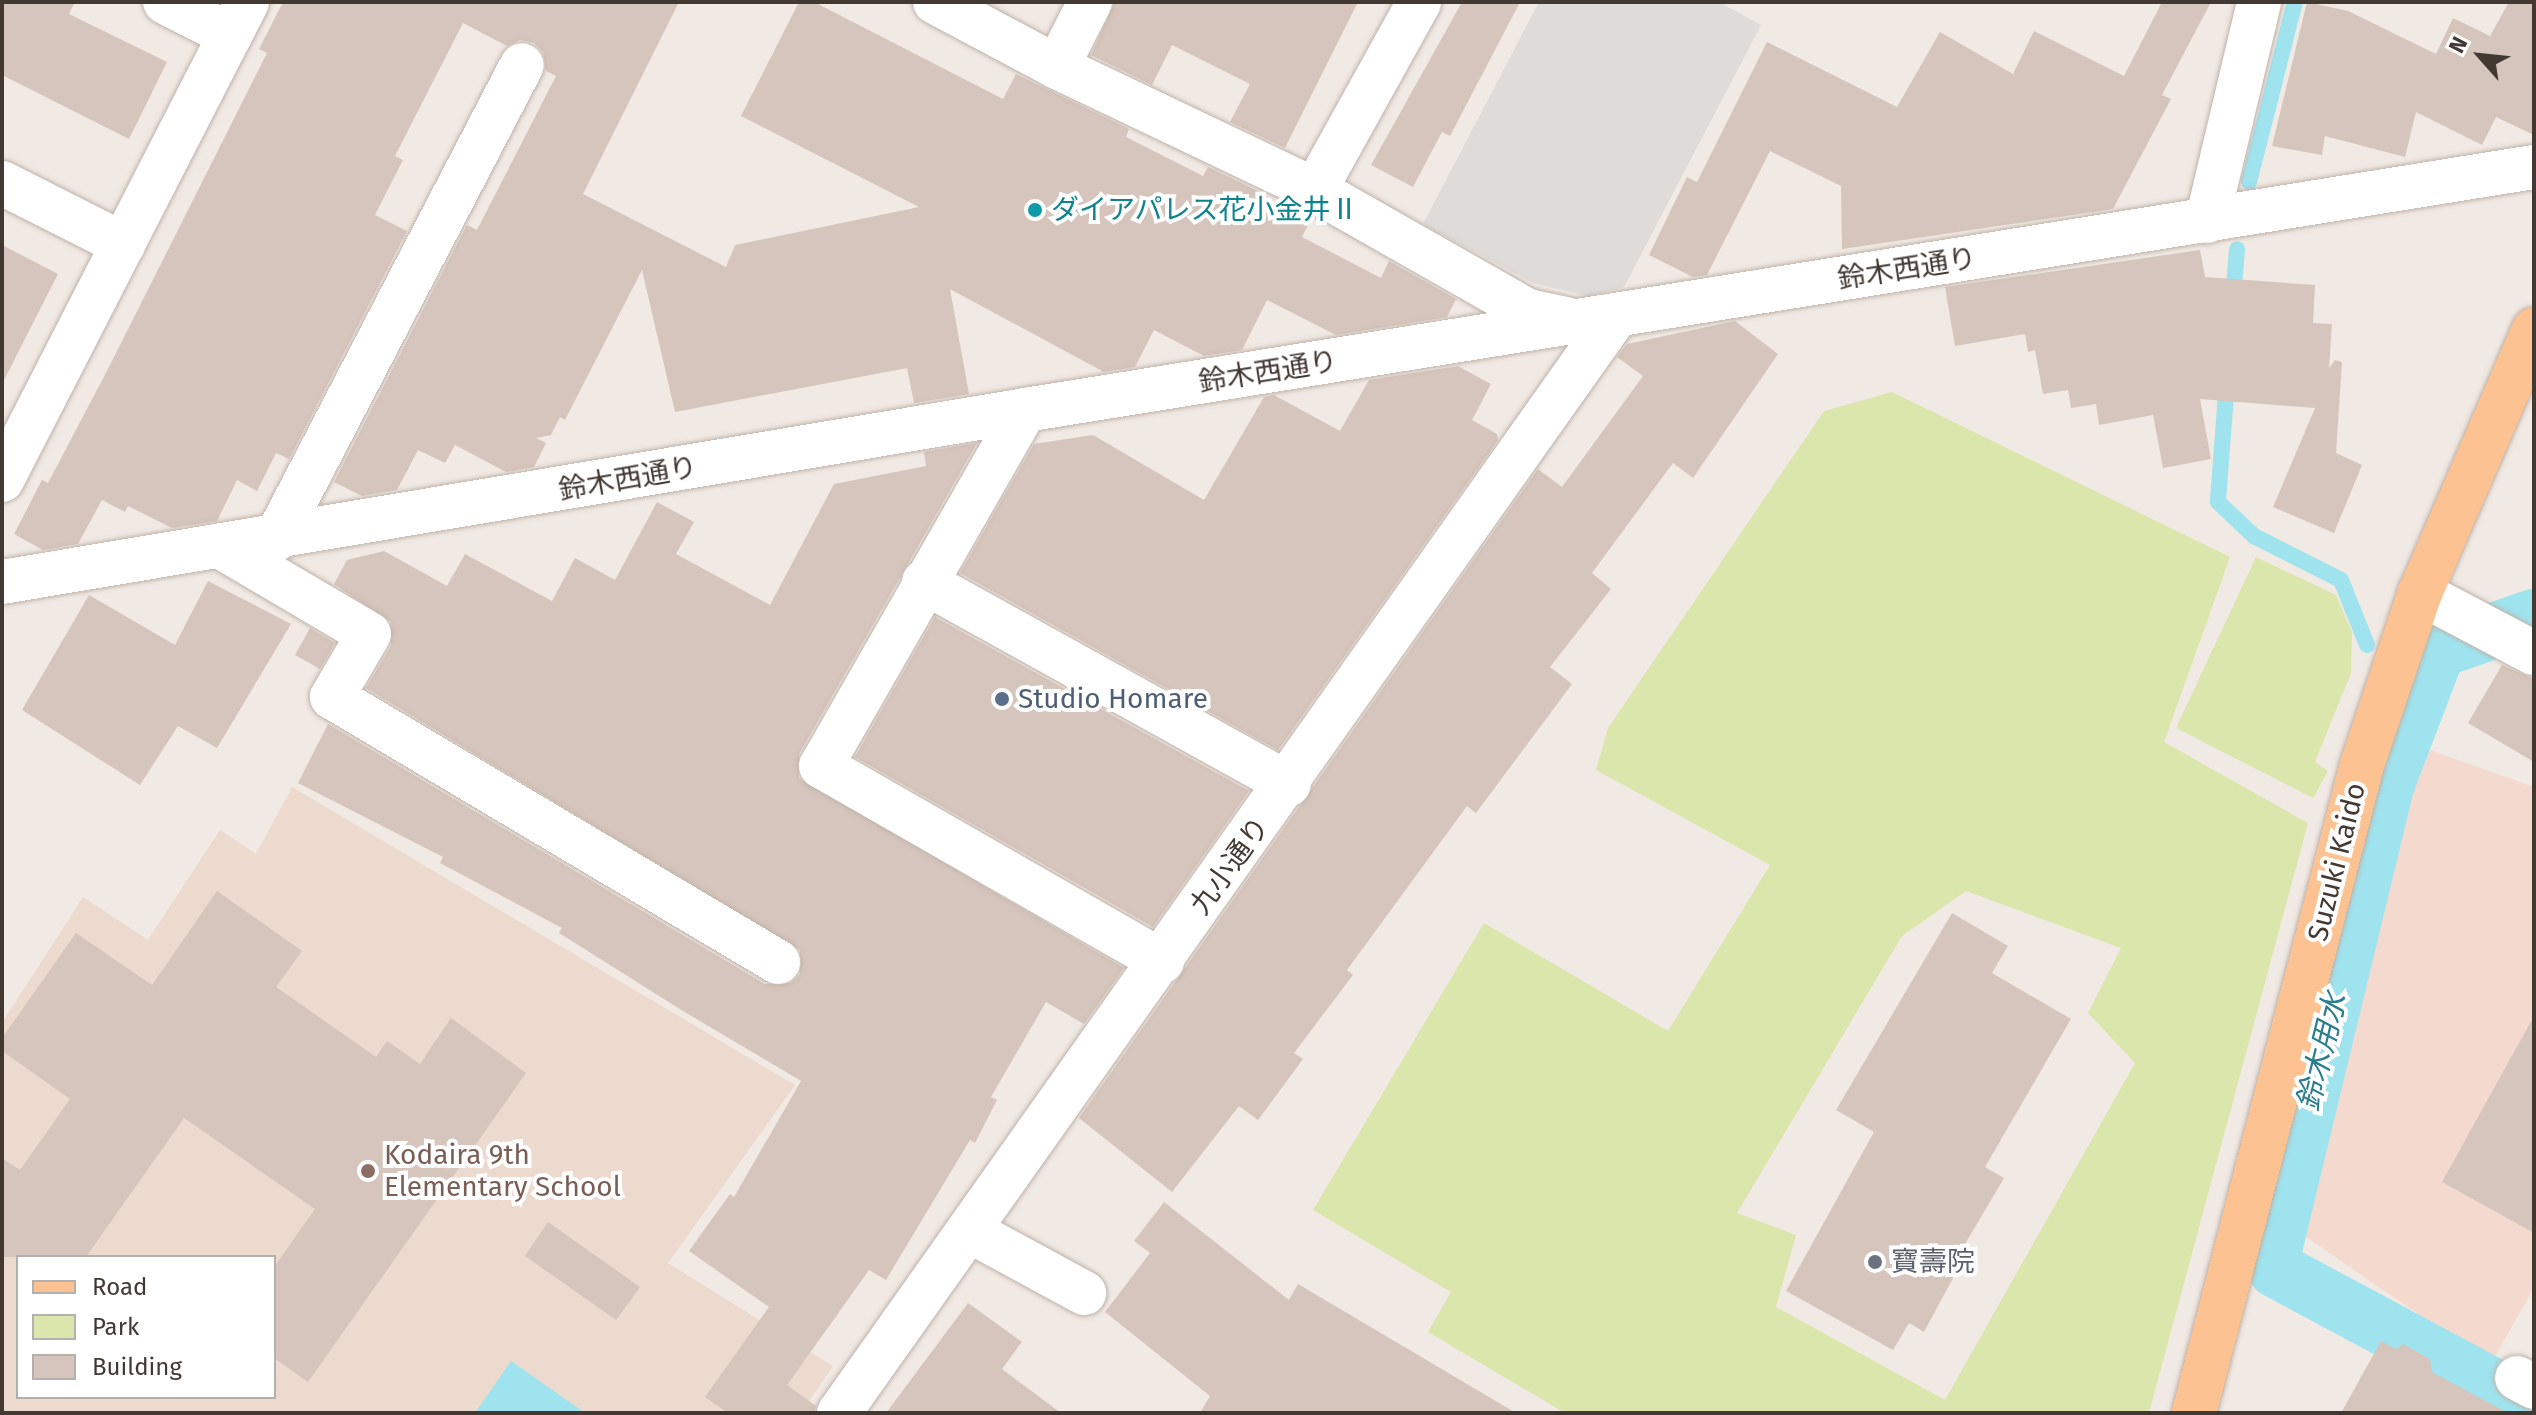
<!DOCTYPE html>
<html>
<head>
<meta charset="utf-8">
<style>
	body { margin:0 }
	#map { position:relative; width:2536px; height:1415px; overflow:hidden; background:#f1e9e3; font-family:"Fira Sans","Noto Sans JP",sans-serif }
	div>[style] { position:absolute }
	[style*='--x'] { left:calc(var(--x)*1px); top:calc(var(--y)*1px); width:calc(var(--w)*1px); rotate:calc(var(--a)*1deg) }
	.commercial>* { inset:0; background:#f4dace }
	.education>* { inset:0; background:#ebdacd }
	.green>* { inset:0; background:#dbe6ac }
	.parking>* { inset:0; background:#dfdbd9 }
	.water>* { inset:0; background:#9fe3ee }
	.stream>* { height:16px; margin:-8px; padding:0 8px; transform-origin:8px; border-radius:8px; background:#9fe3ee }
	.canal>* { height:56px; margin:-28px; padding:0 28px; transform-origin:28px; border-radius:28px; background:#9fe3ee }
	.building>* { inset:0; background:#d6c5bc }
	.roads { filter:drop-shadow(0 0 2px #bfb2a9) drop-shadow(0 0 2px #bfb2a9) }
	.minor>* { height:44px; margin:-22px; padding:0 22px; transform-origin:22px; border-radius:22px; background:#fff }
	.major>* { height:44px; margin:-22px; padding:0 22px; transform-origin:22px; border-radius:22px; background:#fdc291 }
	.dots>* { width:22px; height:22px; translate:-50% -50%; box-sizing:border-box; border:4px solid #fff; border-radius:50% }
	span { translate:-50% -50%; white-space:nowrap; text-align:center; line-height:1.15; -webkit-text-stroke:8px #fff; paint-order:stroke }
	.culture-label { font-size:28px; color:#0d838f }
	.left { translate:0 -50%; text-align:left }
	.street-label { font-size:28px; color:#433933 }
	.service-label { font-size:28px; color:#4e5e75 }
	.education-label { font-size:28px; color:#785e54 }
	.worship-label { font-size:28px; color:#5b616d }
	.water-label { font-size:30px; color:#297d8d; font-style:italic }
	.frame { position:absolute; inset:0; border:4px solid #433933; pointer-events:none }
	.legend { position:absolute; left:16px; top:1255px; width:260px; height:144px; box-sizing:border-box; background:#fff; border:2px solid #b4b0ad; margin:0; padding:10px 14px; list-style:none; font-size:24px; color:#433933 }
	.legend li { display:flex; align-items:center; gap:16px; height:40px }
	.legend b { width:40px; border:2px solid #b4b0ad }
	.north { position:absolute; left:2440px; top:16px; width:80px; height:80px; -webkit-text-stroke:6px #fff; paint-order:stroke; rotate:297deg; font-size:22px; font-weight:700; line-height:32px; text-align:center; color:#433933 }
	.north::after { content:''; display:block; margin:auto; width:28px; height:36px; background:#433933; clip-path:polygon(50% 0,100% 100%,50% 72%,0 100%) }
</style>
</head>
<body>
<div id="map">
	<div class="commercial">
		<div style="clip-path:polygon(2416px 745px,2534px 787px,2534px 1287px,2491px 1364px,2293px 1228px)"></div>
	</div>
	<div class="education">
		<div style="clip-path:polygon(evenodd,292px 787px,795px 1085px,668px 1263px,833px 1366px,801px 1413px,2px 1413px,2px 1023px,83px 897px,148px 940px,220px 830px,256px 854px,292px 787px,18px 1257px,274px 1257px,274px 1397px,18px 1397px,18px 1257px)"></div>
	</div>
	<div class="green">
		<div style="clip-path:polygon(evenodd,1892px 392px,2230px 557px,2164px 742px,2308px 823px,2149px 1413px,1565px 1413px,1428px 1332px,1451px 1292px,1313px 1210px,1484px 923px,1668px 1031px,1770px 865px,1596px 770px,1608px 728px,1824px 411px,1892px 392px,1966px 891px,2121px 948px,2088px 1013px,2135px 1063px,1945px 1400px,1776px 1307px,1796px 1235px,1737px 1213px,1902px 936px,1966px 891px)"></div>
		<div style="clip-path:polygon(2256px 557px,2336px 595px,2352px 632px,2351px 673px,2315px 762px,2328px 771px,2313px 798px,2176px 728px)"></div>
	</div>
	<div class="parking">
		<div style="clip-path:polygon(1539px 2px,1719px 2px,1761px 25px,1624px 287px,1588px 296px,1533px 283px,1423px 224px)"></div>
	</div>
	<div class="water">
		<div style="clip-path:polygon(511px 1361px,585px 1413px,475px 1413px)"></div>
	</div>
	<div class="stream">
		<div style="--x:2249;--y:182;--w:186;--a:-75.7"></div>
		<div style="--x:2233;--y:298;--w:49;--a:-85.3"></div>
		<div style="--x:2227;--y:381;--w:121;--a:94.3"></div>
		<div style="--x:2218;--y:502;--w:50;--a:43.4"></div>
		<div style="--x:2254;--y:536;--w:97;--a:26.8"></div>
		<div style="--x:2341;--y:580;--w:70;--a:68.2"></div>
	</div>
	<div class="canal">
		<div style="--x:2532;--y:1413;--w:7;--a:-106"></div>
		<div style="--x:2530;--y:1406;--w:288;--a:-151.8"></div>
		<div style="--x:2276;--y:1270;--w:9;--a:-122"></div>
		<div style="--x:2271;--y:1262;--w:490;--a:-76.4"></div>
		<div style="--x:2386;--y:786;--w:146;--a:-69.1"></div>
		<div style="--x:2438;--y:650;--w:102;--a:-19"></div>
	</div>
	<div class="building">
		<div style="clip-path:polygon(2px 2px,75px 2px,69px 14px,167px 62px,129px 139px,2px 75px)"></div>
		<div style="clip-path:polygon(283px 2px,679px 2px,583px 194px,726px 267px,735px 245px,919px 207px,741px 116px,799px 2px,814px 2px,1003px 99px,1016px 74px,1129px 129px,1126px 137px,1203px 176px,1208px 167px,1262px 193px,1260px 198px,1309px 223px,1302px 237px,1381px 278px,1389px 261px,1456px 299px,1447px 317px,1336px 335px,1267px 300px,1242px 350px,1204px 356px,1154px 330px,1135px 367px,1104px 372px,950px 289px,969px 394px,914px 403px,907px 368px,675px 412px,642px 270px,565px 420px,560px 417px,551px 435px,536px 438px,546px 443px,534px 467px,506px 472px,455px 445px,445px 463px,418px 450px,397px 490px,362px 496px,334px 482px,467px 225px,477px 230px,556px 76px,546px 71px,543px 52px,534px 43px,520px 40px,507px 46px,463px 23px,395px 156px,403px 160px,375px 215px,407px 231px,289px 459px,276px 453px,257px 491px,237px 480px,217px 521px,172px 528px,128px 506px,125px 512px,102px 500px,78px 544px,43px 550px,14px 534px,42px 480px,48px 483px,108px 369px,267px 53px,259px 49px)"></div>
		<div style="clip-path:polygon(1115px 2px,1358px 2px,1285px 148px,1230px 122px,1250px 84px,1172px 45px,1152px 85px,1091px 55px)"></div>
		<div style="clip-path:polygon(1462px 2px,1520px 2px,1450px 136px,1442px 132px,1413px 187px,1371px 165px)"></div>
		<div style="clip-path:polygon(2162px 2px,2211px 2px,2162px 95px,2171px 99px,2113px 209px,1842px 249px,1841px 186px,1770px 151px,1707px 275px,1693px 277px,1649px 255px,1687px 177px,1697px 182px,1767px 42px,1897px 107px,1940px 32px,2013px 74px,2034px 31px,2124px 76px)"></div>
		<div style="clip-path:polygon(2307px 2px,2348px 11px,2436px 54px,2453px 18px,2490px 36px,2509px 2px,2534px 2px,2534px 135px,2496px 117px,2482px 145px,2416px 112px,2405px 157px,2325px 136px,2322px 155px,2272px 146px)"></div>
		<div style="clip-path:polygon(2px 245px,58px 274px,2px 384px)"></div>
		<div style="clip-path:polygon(2200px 250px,2205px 277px,2315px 285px,2313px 323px,2332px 324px,2329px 368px,2335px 360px,2342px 362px,2336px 453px,2362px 465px,2334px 533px,2273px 507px,2315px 408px,2200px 399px,2211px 459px,2163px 468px,2153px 415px,2099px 425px,2096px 404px,2071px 408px,2068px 390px,2043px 394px,2035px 350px,2028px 352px,2025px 334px,1955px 346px,1945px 287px)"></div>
		<div style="clip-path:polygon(1735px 321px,1778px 354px,1693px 478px,1673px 463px,1592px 573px,1611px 589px,1550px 667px,1572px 684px,1476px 813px,1467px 806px,1347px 970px,1353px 975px,1294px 1053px,1303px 1059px,1258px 1120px,1239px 1106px,1172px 1192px,1079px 1118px,1538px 469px,1562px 487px,1643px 376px,1617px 357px,1627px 344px)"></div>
		<div style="clip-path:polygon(1458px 366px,1491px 384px,1472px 420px,1497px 434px,1498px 440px,1278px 750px,960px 573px,1034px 444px,1093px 435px,1204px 500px,1264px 397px,1274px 395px,1340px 431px,1369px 380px)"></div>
		<div style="clip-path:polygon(977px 443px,799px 754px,799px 778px,1124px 968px,1084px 1024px,1046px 1002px,991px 1097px,997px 1100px,975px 1143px,970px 1140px,886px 1280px,869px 1270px,787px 1385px,816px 1406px,814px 1413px,728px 1413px,705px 1397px,769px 1307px,689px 1251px,730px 1194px,734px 1197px,801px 1081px,683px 1011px,559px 933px,562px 928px,440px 863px,443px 857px,298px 783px,328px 724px,765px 984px,791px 983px,800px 974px,800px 950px,366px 688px,391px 646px,391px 622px,334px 584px,347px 560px,384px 551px,447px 586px,465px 554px,552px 601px,575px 558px,615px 580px,657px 502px,694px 522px,676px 554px,770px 605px,834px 484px,926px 466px,924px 452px)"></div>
		<div style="clip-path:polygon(208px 581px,291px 624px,217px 748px,178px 726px,140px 785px,22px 710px,89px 595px,175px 645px)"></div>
		<div style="clip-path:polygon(935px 617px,1249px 791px,1153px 927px,855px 757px)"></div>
		<div style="clip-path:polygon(310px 628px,335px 643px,320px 669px,295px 655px)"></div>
		<div style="clip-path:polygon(2502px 665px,2534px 679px,2534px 762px,2468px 723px)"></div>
		<div style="clip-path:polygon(217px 891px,302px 951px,276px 987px,376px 1057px,387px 1041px,420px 1064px,451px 1018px,526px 1073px,308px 1382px,274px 1358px,274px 1267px,315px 1209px,184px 1118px,86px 1257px,2px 1257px,2px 1158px,20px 1170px,70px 1099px,2px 1051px,2px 1038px,76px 933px,152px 985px)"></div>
		<div style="clip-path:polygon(1952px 913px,2008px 946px,1992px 973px,2071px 1019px,1985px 1167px,2004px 1178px,1952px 1266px,1958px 1269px,1924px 1332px,1909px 1323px,1893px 1350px,1786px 1291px,1874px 1132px,1836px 1110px)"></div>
		<div style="clip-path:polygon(2534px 1016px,2534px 1233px,2442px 1182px)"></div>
		<div style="clip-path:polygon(1164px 1202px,1289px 1300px,1298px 1284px,1516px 1413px,1200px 1413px,1210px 1396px,1105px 1312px,1150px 1253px,1134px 1241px)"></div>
		<div style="clip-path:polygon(548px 1222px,640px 1287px,616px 1320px,525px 1256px)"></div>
		<div style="clip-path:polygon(968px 1303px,1022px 1342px,1002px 1369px,1061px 1413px,886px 1413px)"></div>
		<div style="clip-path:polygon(2381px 1341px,2396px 1349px,2403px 1344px,2430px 1359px,2432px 1372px,2508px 1413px,2341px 1413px)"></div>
	</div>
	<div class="roads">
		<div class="minor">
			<div style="--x:165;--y:2;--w:73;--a:26.9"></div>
			<div style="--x:935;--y:2;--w:138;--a:28"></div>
			<div style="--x:1057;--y:67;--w:286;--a:25.5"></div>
			<div style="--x:1315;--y:190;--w:245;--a:29.6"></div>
			<div style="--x:1528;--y:311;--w:39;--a:12"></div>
			<div style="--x:1057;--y:67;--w:73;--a:-63.1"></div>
			<div style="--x:2;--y:183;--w:136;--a:26.8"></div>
			<div style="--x:1315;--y:190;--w:215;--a:-61"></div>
			<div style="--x:2207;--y:221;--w:225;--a:-76.6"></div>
			<div style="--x:1025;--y:410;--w:410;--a:119.8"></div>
			<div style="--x:821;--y:766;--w:393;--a:29.8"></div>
			<div style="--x:2;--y:480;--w:537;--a:-62.86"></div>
			<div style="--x:275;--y:540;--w:535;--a:-62.53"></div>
			<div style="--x:223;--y:548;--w:169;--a:30.5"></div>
			<div style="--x:369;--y:634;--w:73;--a:120.4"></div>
			<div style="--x:332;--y:697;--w:519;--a:30.72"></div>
			<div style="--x:2;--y:582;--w:1037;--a:-9.54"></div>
			<div style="--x:1025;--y:410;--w:1528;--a:-9.15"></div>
			<div style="--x:924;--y:582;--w:417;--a:29"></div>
			<div style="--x:2420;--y:593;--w:129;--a:27.8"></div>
			<div style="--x:970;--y:1231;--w:130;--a:28.5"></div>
			<div style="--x:2517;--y:1378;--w:19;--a:28"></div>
			<div style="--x:839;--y:1413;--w:1344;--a:-54.69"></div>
		</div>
		<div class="major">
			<div style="--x:2194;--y:1413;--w:669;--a:-75.47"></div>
			<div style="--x:2362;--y:765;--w:182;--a:-71.4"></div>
			<div style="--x:2420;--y:593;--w:287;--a:-66.6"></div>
		</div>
	</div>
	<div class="dots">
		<div style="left:1035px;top:210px;background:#0f9aa8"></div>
		<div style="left:1002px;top:699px;background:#5c6f8a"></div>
		<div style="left:368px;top:1171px;background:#8d6e63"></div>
		<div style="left:1875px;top:1262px;background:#6b7280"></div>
	</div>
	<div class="culture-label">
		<span class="left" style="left:1051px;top:210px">ダイアパレス花小金井Ⅱ</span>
	</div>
	<div class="street-label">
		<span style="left:1907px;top:269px;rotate:-9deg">鈴木西通り</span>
		<span style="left:1268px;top:372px;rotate:-9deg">鈴木西通り</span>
		<span style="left:628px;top:479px;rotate:-10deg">鈴木西通り</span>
		<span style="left:2337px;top:862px;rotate:-76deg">Suzuki Kaido</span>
		<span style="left:1230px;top:866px;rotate:-54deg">九小通り</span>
	</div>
	<div class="service-label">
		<span class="left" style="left:1018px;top:699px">Studio Homare</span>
	</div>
	<div class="education-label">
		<span class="left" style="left:384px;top:1171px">Kodaira 9th<br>Elementary School</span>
	</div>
	<div class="worship-label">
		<span class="left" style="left:1891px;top:1262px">寶壽院</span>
	</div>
	<div class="water-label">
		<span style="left:2322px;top:1052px;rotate:-76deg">鈴木用水</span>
	</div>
	<div class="frame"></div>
	<ul class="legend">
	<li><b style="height:10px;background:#fdc291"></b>Road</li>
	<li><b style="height:22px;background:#dbe6ac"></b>Park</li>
	<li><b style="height:22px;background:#d6c5bc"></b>Building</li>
	</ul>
	<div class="north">N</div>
</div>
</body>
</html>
